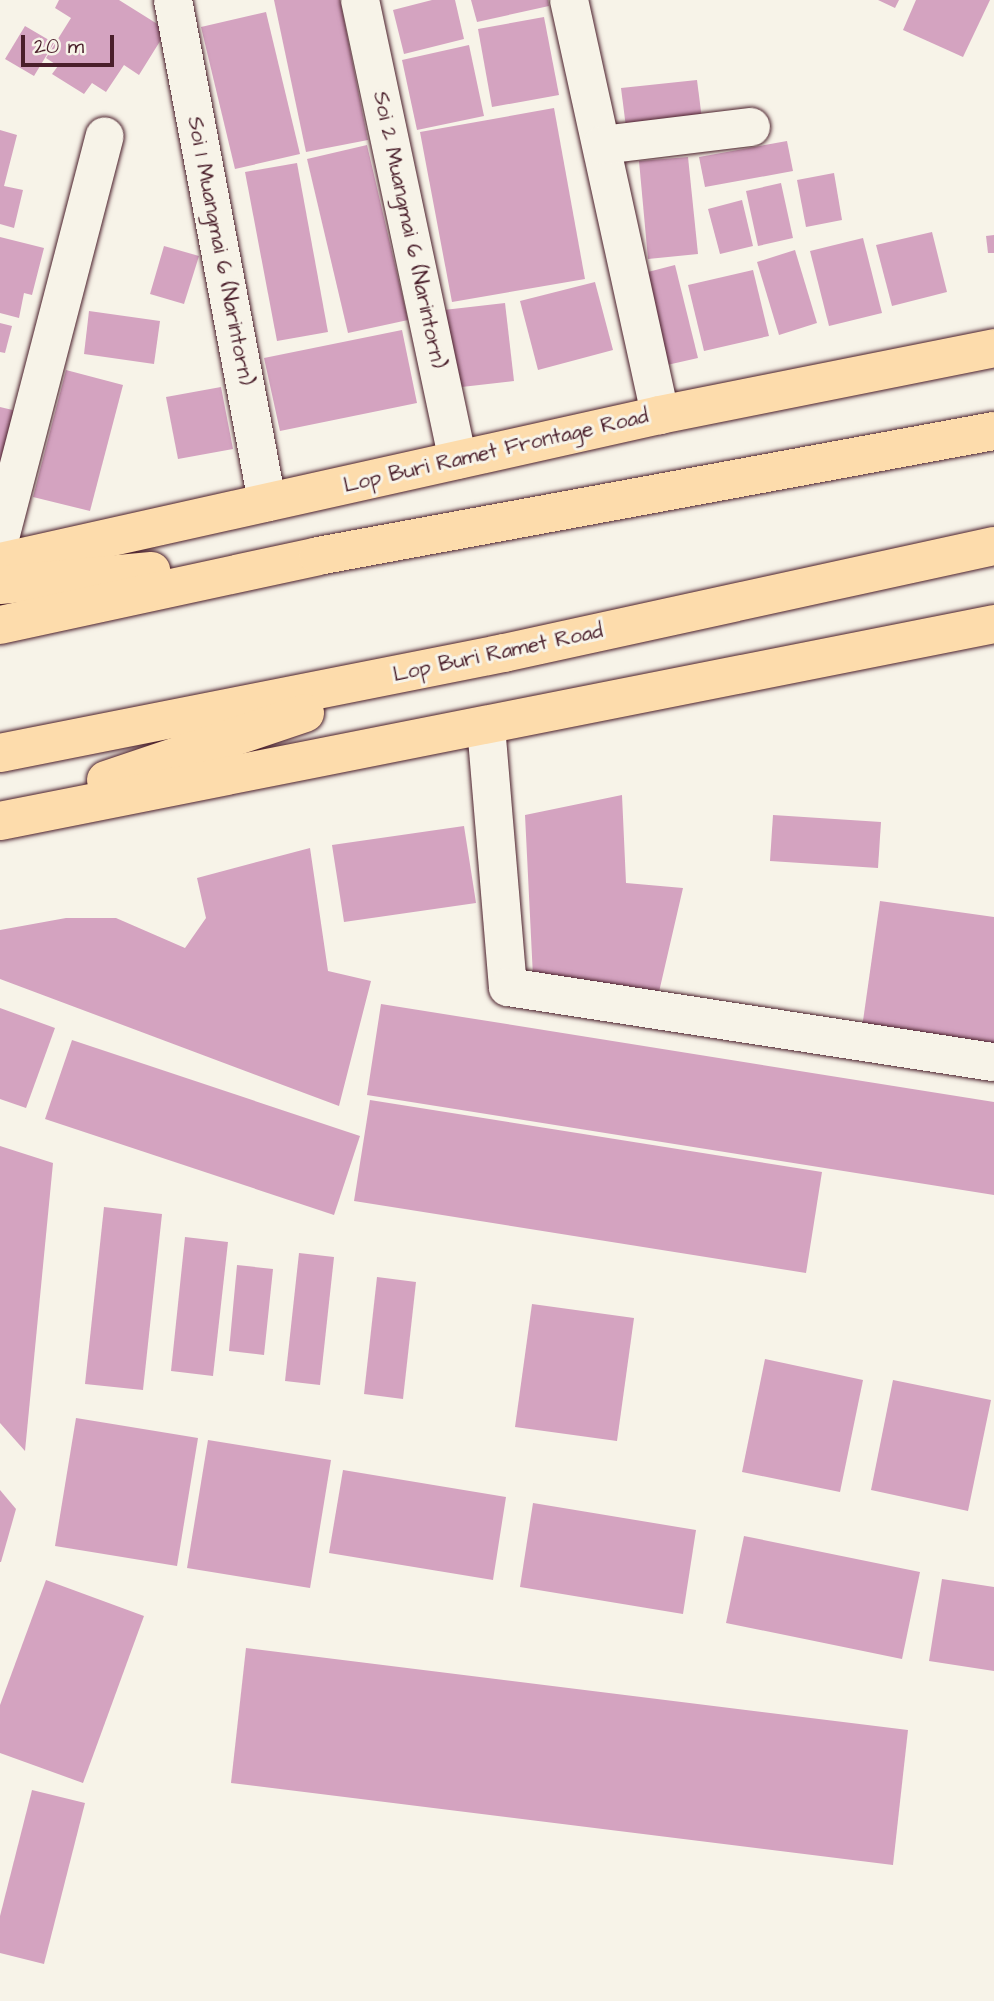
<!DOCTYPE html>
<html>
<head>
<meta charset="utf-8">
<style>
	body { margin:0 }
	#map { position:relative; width:994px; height:2001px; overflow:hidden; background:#f7f3e8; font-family:"Architects Daughter",sans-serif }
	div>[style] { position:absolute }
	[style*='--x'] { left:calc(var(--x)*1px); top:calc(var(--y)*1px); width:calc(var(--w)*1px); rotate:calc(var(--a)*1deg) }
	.building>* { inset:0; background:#d4a3c0 }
	.roads { filter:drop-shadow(0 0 2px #4a1f2b) drop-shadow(0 0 2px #4a1f2b) }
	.minor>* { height:38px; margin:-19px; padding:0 19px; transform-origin:19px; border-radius:19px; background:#f7f3e8 }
	.major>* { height:38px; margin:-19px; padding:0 19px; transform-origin:19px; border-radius:19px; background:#fddcac }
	span { translate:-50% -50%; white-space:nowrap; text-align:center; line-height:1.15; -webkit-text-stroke:6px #f7f3e8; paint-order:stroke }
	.street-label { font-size:21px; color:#4a1f2b }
	.scale { position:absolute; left:21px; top:35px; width:93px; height:32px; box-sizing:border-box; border:4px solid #4a1f2b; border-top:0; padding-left:9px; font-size:21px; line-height:24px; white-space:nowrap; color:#4a1f2b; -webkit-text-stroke:5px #f7f3e8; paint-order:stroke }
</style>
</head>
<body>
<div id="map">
	<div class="building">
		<div style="clip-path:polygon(59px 0,119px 0,167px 30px,139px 75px,124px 65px,106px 92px,92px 83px,84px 94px,52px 74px,58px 66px,46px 58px,71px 18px,55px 8px)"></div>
		<div style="clip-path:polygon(274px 0,340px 0,368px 140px,306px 152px)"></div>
		<div style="clip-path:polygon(432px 0,455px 0,464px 39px,404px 54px,393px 10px)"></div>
		<div style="clip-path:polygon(471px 0,548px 0,549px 6px,477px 22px)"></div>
		<div style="clip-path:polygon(878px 0,899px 0,895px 8px)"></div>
		<div style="clip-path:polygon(916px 0,990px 0,963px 57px,903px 30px)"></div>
		<div style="clip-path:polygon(266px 12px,300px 154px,235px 169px,201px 27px)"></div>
		<div style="clip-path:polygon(544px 17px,559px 95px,492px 107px,478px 29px)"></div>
		<div style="clip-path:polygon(25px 26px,54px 43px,34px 76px,5px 59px)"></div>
		<div style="clip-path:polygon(469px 45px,484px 116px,417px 130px,402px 60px)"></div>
		<div style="clip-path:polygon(697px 80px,703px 127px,627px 135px,621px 88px)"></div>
		<div style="clip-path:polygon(554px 108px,585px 279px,452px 302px,420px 132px)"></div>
		<div style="clip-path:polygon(0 130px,17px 135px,4px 186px,23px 190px,14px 228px,0 224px)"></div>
		<div style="clip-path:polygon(787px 141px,793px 171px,705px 187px,699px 157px)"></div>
		<div style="clip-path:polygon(367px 145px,408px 320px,348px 333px,307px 159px)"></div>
		<div style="clip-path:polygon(688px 157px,698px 254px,648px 259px,639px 161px)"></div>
		<div style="clip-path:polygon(297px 163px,328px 332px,277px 341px,245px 172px)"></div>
		<div style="clip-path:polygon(834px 173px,842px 220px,806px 227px,797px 180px)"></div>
		<div style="clip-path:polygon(781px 183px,793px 238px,758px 246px,746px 191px)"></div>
		<div style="clip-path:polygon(742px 200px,753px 246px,720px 254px,708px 209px)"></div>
		<div style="clip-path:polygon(932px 232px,947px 292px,892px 306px,876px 245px)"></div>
		<div style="clip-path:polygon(994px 235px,994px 253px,988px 253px,986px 236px)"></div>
		<div style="clip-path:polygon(0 237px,44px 248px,32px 295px,24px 293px,19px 318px,0 313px)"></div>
		<div style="clip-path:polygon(863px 238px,882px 313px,829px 326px,810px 251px)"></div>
		<div style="clip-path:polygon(164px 246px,199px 256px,184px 304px,150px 294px)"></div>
		<div style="clip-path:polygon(795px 250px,817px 323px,779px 335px,757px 262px)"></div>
		<div style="clip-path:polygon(675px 265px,698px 358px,667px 365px,644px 273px)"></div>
		<div style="clip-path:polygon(753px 270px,769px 336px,704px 351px,688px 285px)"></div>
		<div style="clip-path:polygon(595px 282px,613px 350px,538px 370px,520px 301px)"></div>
		<div style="clip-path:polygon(505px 303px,514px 381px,444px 389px,435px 311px)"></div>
		<div style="clip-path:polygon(89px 311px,160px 321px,154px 364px,84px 354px)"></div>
		<div style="clip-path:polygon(0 323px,12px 326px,5px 353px,0 352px)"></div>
		<div style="clip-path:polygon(402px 330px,417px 403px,280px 431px,264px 358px)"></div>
		<div style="clip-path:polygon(66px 370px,123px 385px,90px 511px,33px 497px)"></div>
		<div style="clip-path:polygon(221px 387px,233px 449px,178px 459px,166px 397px)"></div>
		<div style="clip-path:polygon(0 407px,21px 412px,0 494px)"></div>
		<div style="clip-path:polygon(622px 795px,626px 883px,683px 888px,659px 992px,533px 977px,525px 815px)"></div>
		<div style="clip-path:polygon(773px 815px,881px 822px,878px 868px,770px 861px)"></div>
		<div style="clip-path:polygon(464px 826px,476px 903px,344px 922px,332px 845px)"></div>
		<div style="clip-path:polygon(310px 848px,328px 971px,371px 981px,339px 1106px,0 979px,0 930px,66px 918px,116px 918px,185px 948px,206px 918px,197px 878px)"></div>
		<div style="clip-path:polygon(880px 901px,994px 917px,994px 1055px,861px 1035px)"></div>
		<div style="clip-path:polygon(381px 1004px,994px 1102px,994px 1195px,367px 1095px)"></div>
		<div style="clip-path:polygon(0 1008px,55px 1028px,26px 1108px,0 1099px)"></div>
		<div style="clip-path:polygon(72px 1040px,360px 1136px,334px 1215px,45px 1119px)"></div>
		<div style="clip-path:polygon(370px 1100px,822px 1172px,806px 1273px,354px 1201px)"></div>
		<div style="clip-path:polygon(0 1146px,53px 1163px,25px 1451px,0 1423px)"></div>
		<div style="clip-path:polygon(104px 1207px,162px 1214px,143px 1390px,85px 1384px)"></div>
		<div style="clip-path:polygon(185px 1237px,228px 1242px,213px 1376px,171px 1371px)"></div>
		<div style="clip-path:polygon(299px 1253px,334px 1257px,320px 1385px,285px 1381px)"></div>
		<div style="clip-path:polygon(237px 1265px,273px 1269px,264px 1355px,229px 1351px)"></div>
		<div style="clip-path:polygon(377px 1277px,416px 1282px,403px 1399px,364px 1394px)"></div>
		<div style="clip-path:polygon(532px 1304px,634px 1318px,617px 1441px,515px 1427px)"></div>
		<div style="clip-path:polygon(765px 1359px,863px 1380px,840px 1492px,742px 1472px)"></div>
		<div style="clip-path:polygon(893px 1380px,991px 1400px,968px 1511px,871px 1490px)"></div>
		<div style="clip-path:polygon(76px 1418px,198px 1438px,177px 1566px,55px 1546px)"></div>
		<div style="clip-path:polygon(208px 1440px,331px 1460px,310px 1588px,187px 1568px)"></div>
		<div style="clip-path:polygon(343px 1470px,506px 1497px,493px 1580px,329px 1553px)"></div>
		<div style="clip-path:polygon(0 1490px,16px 1509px,1px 1562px,0 1562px)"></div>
		<div style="clip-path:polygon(533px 1503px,696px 1530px,683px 1614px,520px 1587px)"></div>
		<div style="clip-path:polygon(744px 1536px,920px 1572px,902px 1659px,726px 1623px)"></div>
		<div style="clip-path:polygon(942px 1579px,994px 1587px,994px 1671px,929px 1661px)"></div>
		<div style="clip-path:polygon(46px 1580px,144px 1616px,83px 1783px,0 1753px,0 1705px)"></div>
		<div style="clip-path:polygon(246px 1648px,908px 1730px,893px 1865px,231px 1783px)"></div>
		<div style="clip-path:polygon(32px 1790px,85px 1803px,44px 1964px,0 1953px,0 1916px)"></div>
	</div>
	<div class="roads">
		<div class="minor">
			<div style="--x:173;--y:0;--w:511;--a:79.39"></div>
			<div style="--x:360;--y:0;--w:470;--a:78"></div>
			<div style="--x:569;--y:0;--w:425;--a:77.6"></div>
			<div style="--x:602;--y:145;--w:150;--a:-6.9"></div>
			<div style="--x:0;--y:538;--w:415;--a:-75.4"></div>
			<div style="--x:486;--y:726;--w:262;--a:85.2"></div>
			<div style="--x:508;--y:987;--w:492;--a:8.8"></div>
		</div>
		<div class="major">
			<div style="--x:0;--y:562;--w:676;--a:-12.56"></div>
			<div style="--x:660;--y:415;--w:341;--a:-11.3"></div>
			<div style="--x:0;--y:585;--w:152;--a:-5.3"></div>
			<div style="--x:0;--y:625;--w:325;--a:-12.2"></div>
			<div style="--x:318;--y:556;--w:687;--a:-10.48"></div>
			<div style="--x:0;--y:753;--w:514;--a:-11.22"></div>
			<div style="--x:504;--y:653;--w:502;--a:-12.32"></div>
			<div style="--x:106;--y:780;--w:210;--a:-18.6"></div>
			<div style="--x:0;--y:821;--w:1013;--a:-11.21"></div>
		</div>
	</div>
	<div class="street-label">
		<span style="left:409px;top:230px;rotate:78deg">Soi 2 Muangmai 6 (Narintorn)</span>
		<span style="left:220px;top:251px;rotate:79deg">Soi 1 Muangmai 6 (Narintorn)</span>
		<span style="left:496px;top:451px;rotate:-13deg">Lop Buri Ramet Frontage Road</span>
		<span style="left:498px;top:653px;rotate:-12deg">Lop Buri Ramet Road</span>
	</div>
	<div class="scale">20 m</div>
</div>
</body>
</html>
